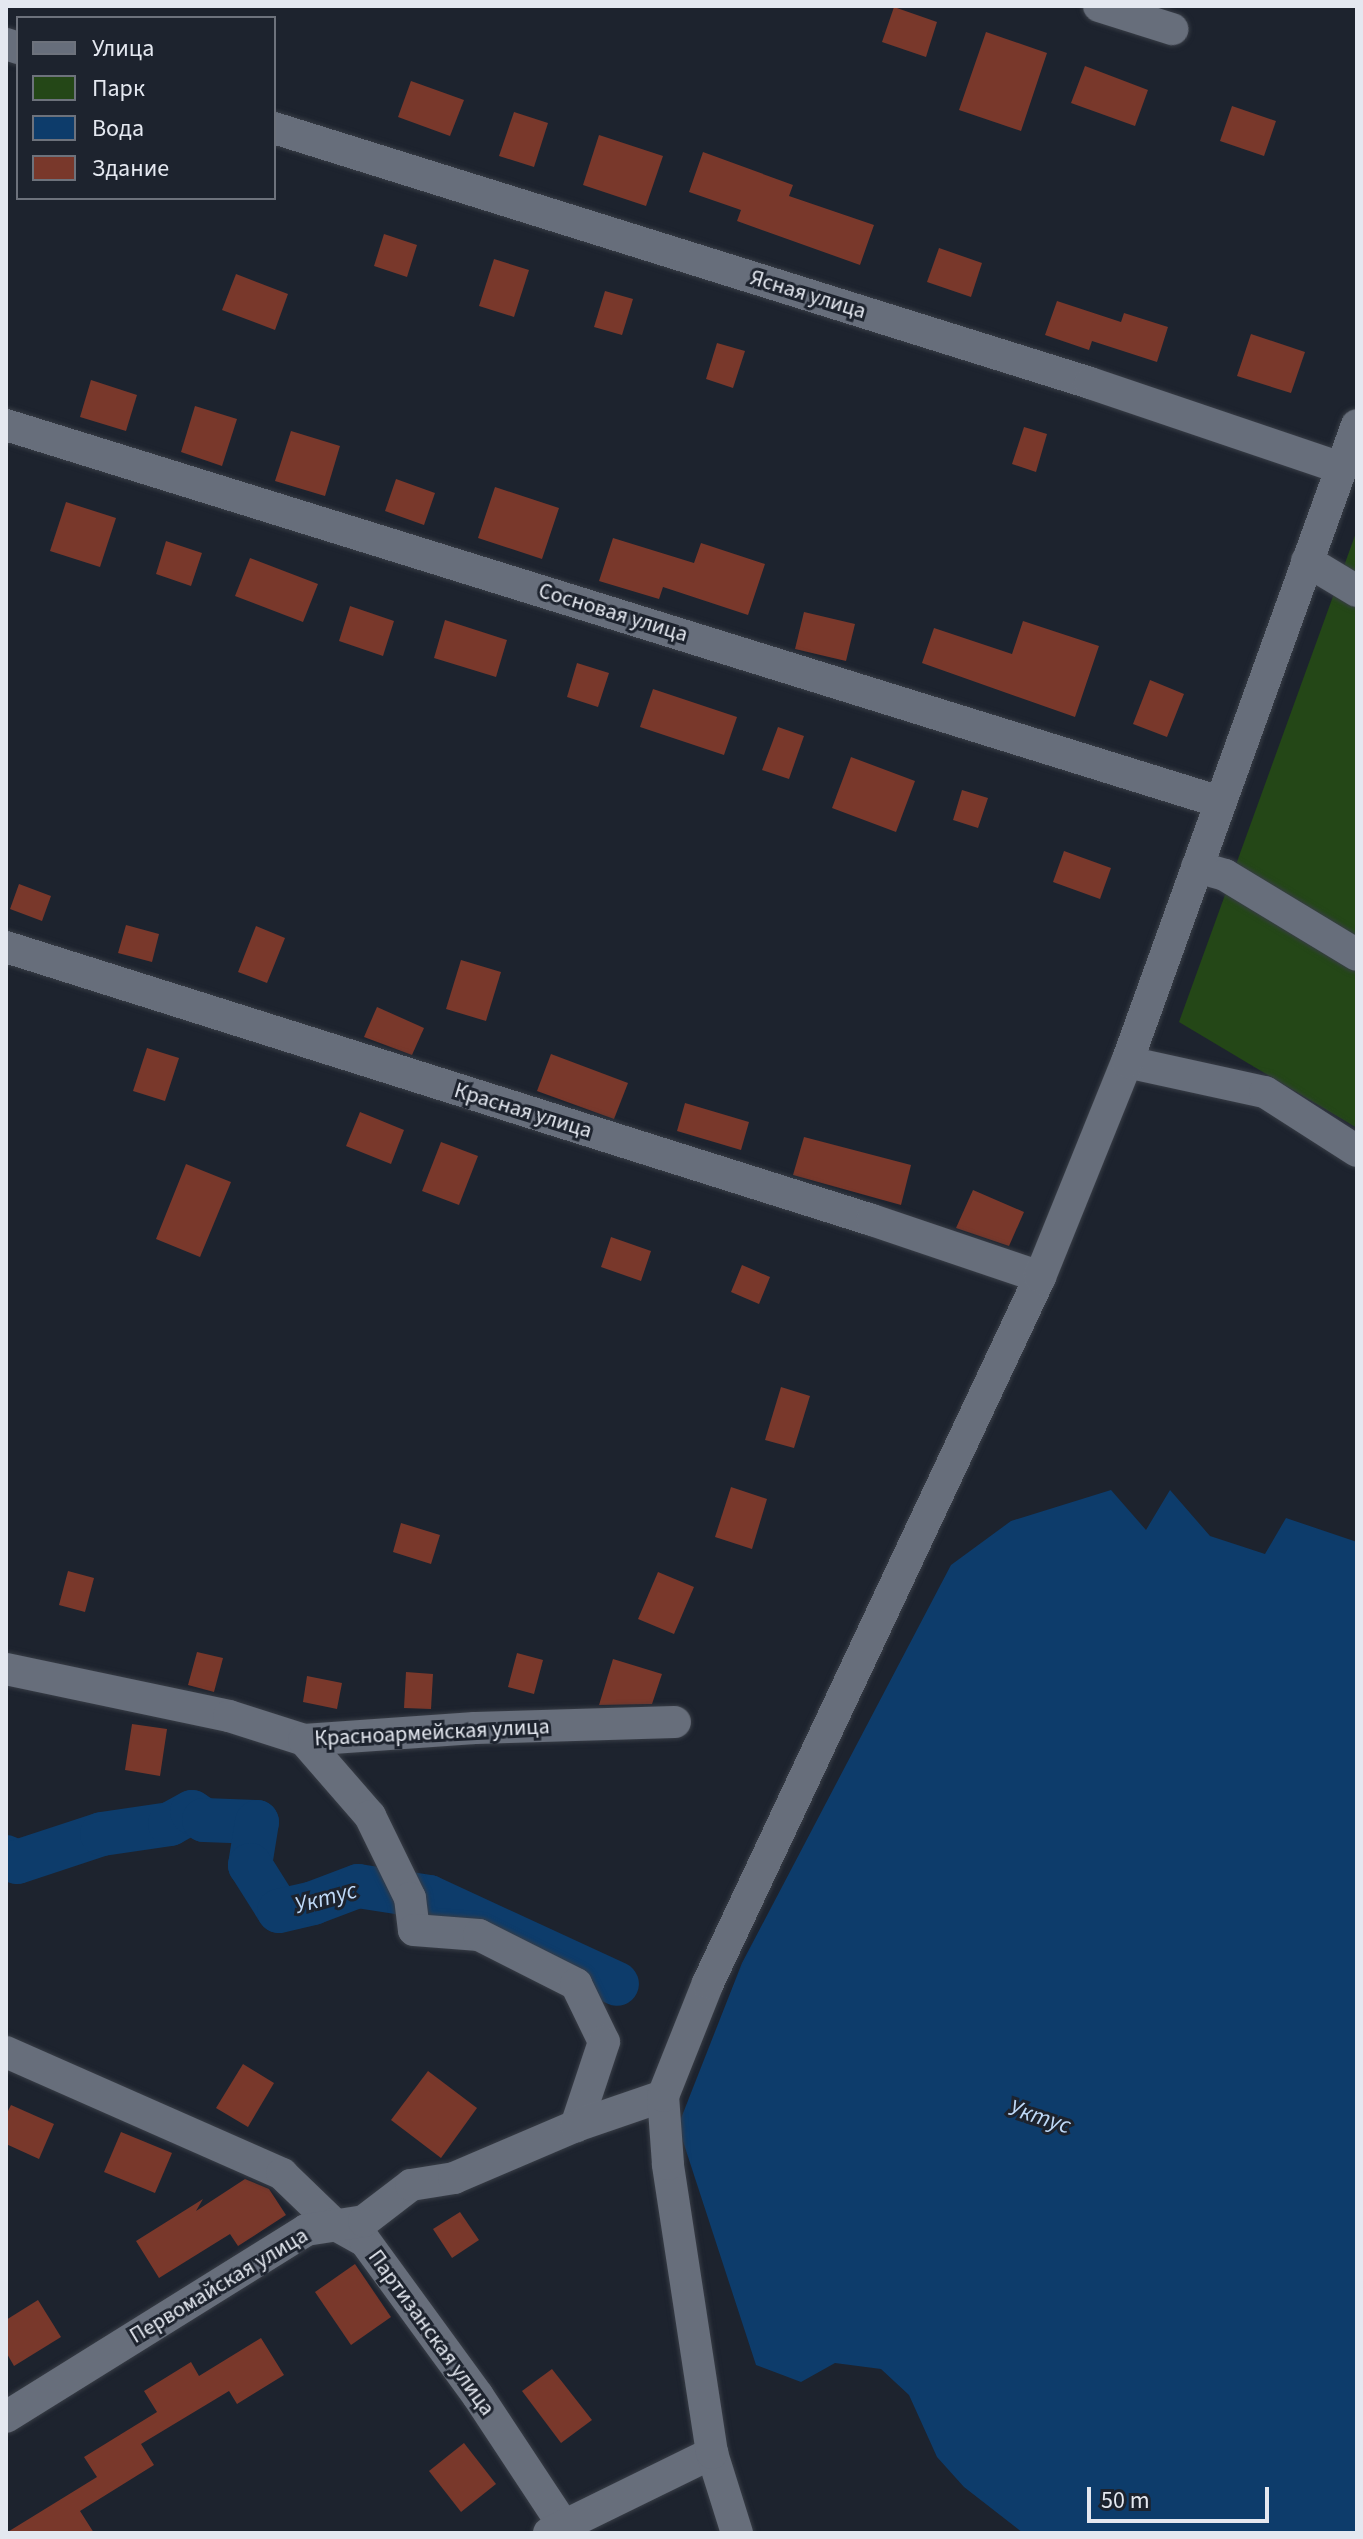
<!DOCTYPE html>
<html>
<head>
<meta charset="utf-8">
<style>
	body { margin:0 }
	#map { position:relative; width:1363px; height:2539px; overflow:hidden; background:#1d232e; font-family:"Source Sans 3",sans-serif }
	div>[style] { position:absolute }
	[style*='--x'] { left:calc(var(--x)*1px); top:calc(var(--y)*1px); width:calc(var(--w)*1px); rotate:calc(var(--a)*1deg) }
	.green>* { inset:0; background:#244717 }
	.water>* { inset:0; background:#0d3c6b }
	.river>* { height:44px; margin:-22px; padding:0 22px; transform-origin:22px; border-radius:22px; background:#0d3c6b }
	.building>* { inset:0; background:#79382b }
	.roads { filter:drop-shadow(0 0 2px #383d46) drop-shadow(0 0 2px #383d46) }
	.minor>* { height:32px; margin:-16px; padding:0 16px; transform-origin:16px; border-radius:16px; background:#676e7b }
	span { translate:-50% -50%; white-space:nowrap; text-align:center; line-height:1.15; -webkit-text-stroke:6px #1d232e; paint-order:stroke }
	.street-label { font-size:22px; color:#e4e8f0 }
	.water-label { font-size:24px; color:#bfd9f7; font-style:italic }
	.frame { position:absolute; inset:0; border:8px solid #e4e8f0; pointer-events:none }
	.legend { position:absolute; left:16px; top:16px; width:260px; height:184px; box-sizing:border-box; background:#1d232e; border:2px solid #6d727c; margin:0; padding:10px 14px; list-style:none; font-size:24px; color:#e4e8f0 }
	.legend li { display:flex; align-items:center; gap:16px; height:40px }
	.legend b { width:40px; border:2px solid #6d727c }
	.scale { position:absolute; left:1087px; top:2487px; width:182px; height:36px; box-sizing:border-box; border:4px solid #e4e8f0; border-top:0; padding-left:10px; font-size:24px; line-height:28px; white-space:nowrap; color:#e4e8f0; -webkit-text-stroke:6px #1d232e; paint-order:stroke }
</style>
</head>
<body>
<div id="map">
	<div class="green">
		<div style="clip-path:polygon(1357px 530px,1357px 1128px,1179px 1022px)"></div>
	</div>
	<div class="water">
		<div style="clip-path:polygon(1111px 1490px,1146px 1530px,1170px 1490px,1210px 1536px,1265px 1554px,1286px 1518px,1357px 1542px,1357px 2533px,1023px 2533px,964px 2487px,937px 2457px,909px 2395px,881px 2369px,835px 2363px,801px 2382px,756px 2365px,678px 2126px,742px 1963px,951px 1565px,1011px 1521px)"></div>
	</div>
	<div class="river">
		<div style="--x:6;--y:1857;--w:12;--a:24"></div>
		<div style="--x:17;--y:1862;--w:89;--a:-18.2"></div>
		<div style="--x:102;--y:1834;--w:69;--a:-8.4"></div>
		<div style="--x:170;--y:1824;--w:25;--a:-29"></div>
		<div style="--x:192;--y:1812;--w:14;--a:34"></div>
		<div style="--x:204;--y:1820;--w:53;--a:2.2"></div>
		<div style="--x:257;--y:1822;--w:44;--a:99.2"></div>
		<div style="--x:250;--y:1865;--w:54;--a:57.8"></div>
		<div style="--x:279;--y:1911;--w:35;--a:-13"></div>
		<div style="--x:313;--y:1903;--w:48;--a:-20.7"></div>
		<div style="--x:358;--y:1886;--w:72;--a:8.8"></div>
		<div style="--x:429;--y:1897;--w:207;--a:24.8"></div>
	</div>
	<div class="building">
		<div style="clip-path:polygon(894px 7px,937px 22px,926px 57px,882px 42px)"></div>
		<div style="clip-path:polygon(986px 32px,1047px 53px,1021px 131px,959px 110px)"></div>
		<div style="clip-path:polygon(1085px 66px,1148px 90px,1135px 126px,1071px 103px)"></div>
		<div style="clip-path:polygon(411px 81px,464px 100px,450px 136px,398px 117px)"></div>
		<div style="clip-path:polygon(1232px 106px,1276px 121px,1264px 156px,1220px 141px)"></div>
		<div style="clip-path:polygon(514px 112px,548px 123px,534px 167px,499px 156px)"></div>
		<div style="clip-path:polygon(599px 135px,663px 156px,646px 206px,583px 185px)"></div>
		<div style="clip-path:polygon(703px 152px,793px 185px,789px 196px,874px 225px,860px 265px,737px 221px,741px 210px,689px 192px)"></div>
		<div style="clip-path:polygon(384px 234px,417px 245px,407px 277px,374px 266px)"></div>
		<div style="clip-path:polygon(939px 248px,982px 263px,971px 297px,927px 282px)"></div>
		<div style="clip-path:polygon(494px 259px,529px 270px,514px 317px,479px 306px)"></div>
		<div style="clip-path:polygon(236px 274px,288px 294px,275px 330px,222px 310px)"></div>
		<div style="clip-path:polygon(605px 291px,633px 299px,622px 335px,594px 327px)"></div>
		<div style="clip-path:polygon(1057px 301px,1121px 322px,1124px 313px,1168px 327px,1157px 362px,1092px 341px,1089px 350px,1045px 335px)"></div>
		<div style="clip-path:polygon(1251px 334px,1305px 352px,1291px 393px,1237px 376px)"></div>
		<div style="clip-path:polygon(717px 343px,745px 351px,733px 388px,706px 379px)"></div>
		<div style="clip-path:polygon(91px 380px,137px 395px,126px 431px,80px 417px)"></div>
		<div style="clip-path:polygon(195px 406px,237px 419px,222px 466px,181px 452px)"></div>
		<div style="clip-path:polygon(1024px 427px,1047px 434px,1036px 472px,1012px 464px)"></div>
		<div style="clip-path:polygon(291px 431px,340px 446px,325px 496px,275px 481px)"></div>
		<div style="clip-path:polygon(396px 479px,435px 493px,424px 525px,385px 511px)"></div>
		<div style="clip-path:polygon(495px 487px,559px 508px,542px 559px,478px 538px)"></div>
		<div style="clip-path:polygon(66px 502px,116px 518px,100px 567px,50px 551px)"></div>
		<div style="clip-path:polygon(613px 538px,694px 563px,701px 543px,765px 564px,748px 615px,663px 587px,659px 599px,599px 581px)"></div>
		<div style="clip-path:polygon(166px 541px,202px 553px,191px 586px,156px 574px)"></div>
		<div style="clip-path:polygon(250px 558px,318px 584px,303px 622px,235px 596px)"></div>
		<div style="clip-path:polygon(350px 606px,394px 621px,383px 656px,339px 641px)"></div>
		<div style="clip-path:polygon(804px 612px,855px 624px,846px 661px,795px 649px)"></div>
		<div style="clip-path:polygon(445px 620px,507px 640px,496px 677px,434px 658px)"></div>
		<div style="clip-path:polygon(1023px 621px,1099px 646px,1075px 717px,922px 663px,934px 628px,1012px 654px)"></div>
		<div style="clip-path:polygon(577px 663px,609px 673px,598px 707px,567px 697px)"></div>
		<div style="clip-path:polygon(1150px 680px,1184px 694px,1167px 737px,1133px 724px)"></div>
		<div style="clip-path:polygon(653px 689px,737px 717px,724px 755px,640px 727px)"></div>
		<div style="clip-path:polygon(778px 727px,804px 736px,789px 779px,762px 770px)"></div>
		<div style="clip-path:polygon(851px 757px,915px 781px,896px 832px,832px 808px)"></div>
		<div style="clip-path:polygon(962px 790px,988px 798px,978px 828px,953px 820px)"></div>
		<div style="clip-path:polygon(1064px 851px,1111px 868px,1100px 899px,1053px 882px)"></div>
		<div style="clip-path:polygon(19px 884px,51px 896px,42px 921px,10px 909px)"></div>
		<div style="clip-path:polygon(126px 925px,159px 934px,152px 962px,118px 953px)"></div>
		<div style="clip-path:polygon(256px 926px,285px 938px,267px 983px,238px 972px)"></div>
		<div style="clip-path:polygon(461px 960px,501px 972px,486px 1021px,446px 1009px)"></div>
		<div style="clip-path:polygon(377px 1007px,424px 1028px,412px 1055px,364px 1037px)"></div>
		<div style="clip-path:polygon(147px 1048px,179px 1058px,165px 1101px,133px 1091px)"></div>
		<div style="clip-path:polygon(551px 1054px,628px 1083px,614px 1119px,537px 1091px)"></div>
		<div style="clip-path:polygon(685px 1103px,749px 1122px,741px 1150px,677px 1131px)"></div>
		<div style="clip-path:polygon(360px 1112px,404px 1130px,391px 1164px,346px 1146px)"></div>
		<div style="clip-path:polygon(804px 1137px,911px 1165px,901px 1205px,793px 1175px)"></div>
		<div style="clip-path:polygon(441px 1142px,478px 1156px,459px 1205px,422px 1191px)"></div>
		<div style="clip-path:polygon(186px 1164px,231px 1182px,200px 1257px,156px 1239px)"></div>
		<div style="clip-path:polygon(973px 1190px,1024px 1212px,1009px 1246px,956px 1228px)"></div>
		<div style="clip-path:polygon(611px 1237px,651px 1251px,641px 1281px,601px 1267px)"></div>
		<div style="clip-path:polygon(742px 1265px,770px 1277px,759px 1304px,731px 1292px)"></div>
		<div style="clip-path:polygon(781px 1387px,810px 1396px,794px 1448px,765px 1440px)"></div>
		<div style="clip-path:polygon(731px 1487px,767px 1499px,752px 1549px,715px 1537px)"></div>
		<div style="clip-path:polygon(401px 1523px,440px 1535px,431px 1564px,393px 1552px)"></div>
		<div style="clip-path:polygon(68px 1571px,94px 1578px,85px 1612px,59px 1605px)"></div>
		<div style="clip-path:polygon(658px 1572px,694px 1587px,674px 1634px,638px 1619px)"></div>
		<div style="clip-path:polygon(197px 1652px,223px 1658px,214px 1692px,188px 1685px)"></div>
		<div style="clip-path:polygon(517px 1653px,543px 1660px,534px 1694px,508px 1687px)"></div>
		<div style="clip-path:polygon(613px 1659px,662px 1674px,652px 1704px,599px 1705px)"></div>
		<div style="clip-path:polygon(406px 1672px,433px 1674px,431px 1709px,404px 1708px)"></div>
		<div style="clip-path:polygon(307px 1676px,342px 1683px,337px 1709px,303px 1702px)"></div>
		<div style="clip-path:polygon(132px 1724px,167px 1729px,160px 1776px,125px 1770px)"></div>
		<div style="clip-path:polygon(243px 2064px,274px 2083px,248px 2127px,216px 2108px)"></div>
		<div style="clip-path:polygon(428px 2071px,477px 2108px,441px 2158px,391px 2120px)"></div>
		<div style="clip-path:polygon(11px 2105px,54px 2124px,39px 2159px,6px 2144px,6px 2115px)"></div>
		<div style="clip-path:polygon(121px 2132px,172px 2153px,155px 2193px,104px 2172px)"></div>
		<div style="clip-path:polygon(245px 2179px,269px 2189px,286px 2215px,238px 2246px,230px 2234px,159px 2278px,136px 2241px,203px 2199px,196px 2211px)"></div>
		<div style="clip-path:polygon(460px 2212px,479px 2240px,452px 2258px,433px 2229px)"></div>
		<div style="clip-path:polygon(355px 2264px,391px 2317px,351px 2345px,315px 2292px)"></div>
		<div style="clip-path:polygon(38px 2300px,61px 2337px,14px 2366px,6px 2352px,6px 2320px)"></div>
		<div style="clip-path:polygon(261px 2338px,284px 2375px,237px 2404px,229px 2391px,141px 2444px,154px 2465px,80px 2511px,94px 2533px,6px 2533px,97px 2477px,84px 2457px,157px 2412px,144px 2391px,191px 2362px,199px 2376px)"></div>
		<div style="clip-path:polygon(552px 2369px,592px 2420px,561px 2443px,522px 2391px)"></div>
		<div style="clip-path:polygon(464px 2443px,496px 2484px,461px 2512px,429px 2471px)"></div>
	</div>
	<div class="roads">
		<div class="minor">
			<div style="--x:1099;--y:6;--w:77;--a:17.5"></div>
			<div style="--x:6;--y:44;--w:13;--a:18"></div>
			<div style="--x:274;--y:128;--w:855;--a:17.35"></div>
			<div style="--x:1090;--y:383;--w:265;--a:18.7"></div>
			<div style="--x:6;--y:425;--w:1271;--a:17.25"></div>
			<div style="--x:1307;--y:561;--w:58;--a:31"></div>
			<div style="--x:1197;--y:867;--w:29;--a:16"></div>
			<div style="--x:1225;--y:875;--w:154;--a:31.2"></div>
			<div style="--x:6;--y:947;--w:908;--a:17.5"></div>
			<div style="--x:872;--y:1220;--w:177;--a:18.7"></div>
			<div style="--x:1127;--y:1062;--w:141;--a:12.3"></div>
			<div style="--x:1265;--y:1092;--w:109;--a:32.7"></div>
			<div style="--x:6;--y:1669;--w:228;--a:11.9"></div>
			<div style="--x:229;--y:1716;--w:79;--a:17.7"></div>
			<div style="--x:304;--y:1740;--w:171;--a:-4"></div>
			<div style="--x:475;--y:1728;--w:200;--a:-1.7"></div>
			<div style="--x:304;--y:1740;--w:101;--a:49"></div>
			<div style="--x:370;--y:1816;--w:91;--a:64"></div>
			<div style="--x:410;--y:1898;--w:32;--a:83"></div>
			<div style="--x:414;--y:1930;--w:65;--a:4.4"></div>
			<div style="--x:479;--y:1935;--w:109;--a:26.8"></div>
			<div style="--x:576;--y:1984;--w:64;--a:64.2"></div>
			<div style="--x:604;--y:2042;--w:89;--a:108.4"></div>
			<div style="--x:6;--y:2052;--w:302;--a:23.8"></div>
			<div style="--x:282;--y:2174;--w:72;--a:43.9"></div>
			<div style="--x:334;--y:2224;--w:35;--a:29"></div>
			<div style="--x:365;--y:2241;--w:192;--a:53.9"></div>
			<div style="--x:478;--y:2396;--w:154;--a:56.6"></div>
			<div style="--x:6;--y:2417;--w:354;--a:-31.9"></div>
			<div style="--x:306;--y:2230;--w:59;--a:-8.8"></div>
			<div style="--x:364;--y:2221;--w:59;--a:-37.5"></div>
			<div style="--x:411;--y:2185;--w:44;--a:-9.2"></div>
			<div style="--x:454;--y:2178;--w:133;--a:-23.1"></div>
			<div style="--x:576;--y:2126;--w:92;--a:-19"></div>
			<div style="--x:549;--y:2533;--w:182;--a:-26.1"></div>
			<div style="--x:737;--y:2533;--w:84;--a:-107.4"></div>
			<div style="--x:712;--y:2453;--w:292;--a:-98.7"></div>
			<div style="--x:668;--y:2164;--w:68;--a:-94.2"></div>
			<div style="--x:663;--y:2096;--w:122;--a:-68.3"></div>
			<div style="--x:708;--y:1983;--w:780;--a:-64.81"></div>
			<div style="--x:1040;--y:1277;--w:232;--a:-68"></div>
			<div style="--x:1127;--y:1062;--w:677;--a:-70.15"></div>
		</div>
	</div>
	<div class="street-label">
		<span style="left:808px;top:295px;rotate:17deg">Ясная улица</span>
		<span style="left:613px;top:613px;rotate:17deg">Сосновая улица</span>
		<span style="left:523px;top:1111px;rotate:17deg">Красная улица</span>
		<span style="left:432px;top:1733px;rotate:-3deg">Красноармейская улица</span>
		<span style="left:219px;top:2286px;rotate:-31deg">Первомайская улица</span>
		<span style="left:431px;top:2333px;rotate:54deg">Партизанская улица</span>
	</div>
	<div class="water-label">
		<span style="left:326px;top:1898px;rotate:-15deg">Уктус</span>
		<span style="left:1040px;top:2117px;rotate:18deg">Уктус</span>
	</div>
	<div class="frame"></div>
	<ul class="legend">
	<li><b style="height:10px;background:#676e7b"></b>Улица</li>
	<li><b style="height:22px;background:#244717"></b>Парк</li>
	<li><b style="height:22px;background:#0d3c6b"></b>Вода</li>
	<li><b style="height:22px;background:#79382b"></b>Здание</li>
	</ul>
	<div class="scale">50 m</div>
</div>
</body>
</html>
